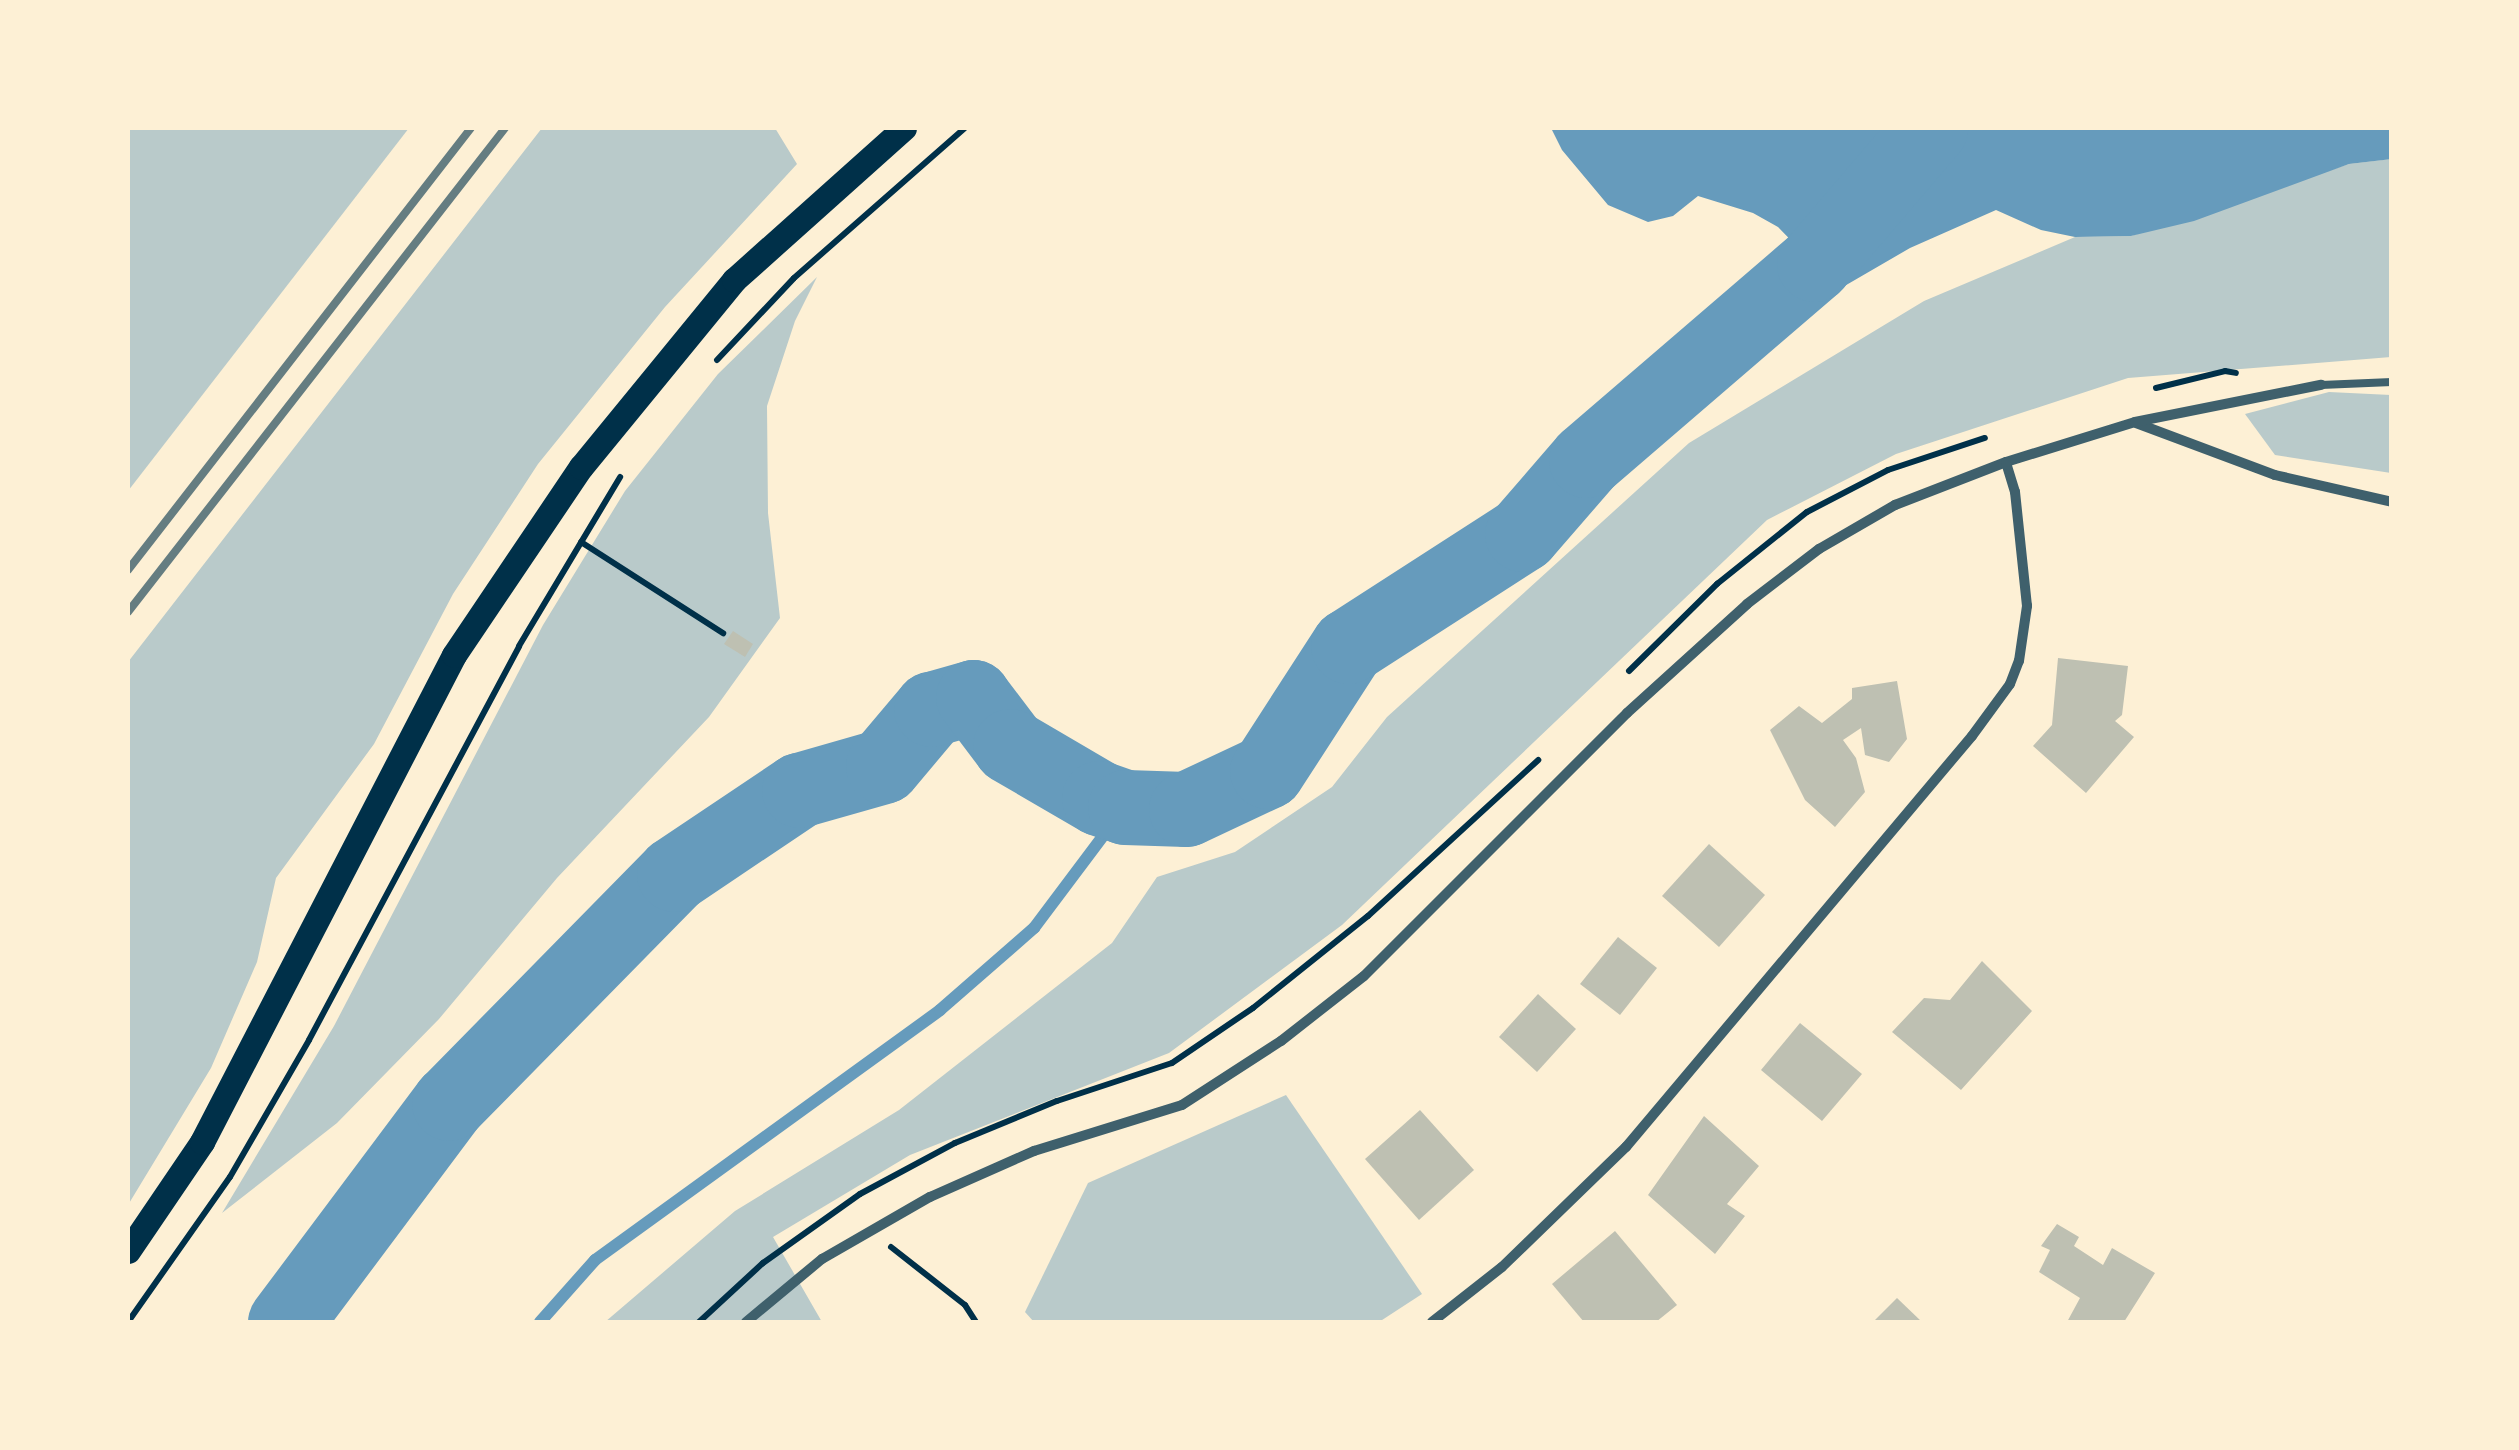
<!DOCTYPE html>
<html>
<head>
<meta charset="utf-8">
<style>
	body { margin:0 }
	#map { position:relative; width:2519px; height:1450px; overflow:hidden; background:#fdf0d5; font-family:Arial,sans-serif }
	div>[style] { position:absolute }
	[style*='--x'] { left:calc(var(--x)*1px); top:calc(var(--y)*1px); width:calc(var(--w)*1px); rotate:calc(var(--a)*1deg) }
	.green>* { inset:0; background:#b9caca }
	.water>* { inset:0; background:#669bbc }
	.stream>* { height:12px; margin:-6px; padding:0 6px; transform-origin:6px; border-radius:6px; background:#669bbc }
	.river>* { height:75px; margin:-37.5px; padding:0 37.5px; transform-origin:37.5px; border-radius:37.5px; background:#669bbc }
	.building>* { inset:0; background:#bec0b2 }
	.path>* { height:6px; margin:-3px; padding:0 3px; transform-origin:3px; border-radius:3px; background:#003049 }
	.service>* { height:8px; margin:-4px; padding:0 4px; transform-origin:4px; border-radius:4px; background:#3f606c }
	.minor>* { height:10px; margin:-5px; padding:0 5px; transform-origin:5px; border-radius:5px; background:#3f606c }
	.primary>* { height:25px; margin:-12.5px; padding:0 12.5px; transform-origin:12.5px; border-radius:12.5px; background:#003049 }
	.rail>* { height:8px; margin:-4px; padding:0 4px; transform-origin:4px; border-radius:4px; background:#657d81 }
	span { translate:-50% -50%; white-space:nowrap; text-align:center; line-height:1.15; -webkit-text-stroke:8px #fdf0d5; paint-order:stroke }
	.frame { position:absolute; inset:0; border:130px solid #fdf0d5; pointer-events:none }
</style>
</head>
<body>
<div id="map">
	<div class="green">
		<div style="clip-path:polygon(128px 128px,409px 128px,128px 491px)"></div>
		<div style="clip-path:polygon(542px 128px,775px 128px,797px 164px,665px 307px,538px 464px,453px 594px,374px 744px,276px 878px,257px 962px,211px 1068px,128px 1205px,128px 662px)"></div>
		<div style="clip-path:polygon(2391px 159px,2391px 357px,2128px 378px,1896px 454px,1767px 520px,1342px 925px,1169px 1053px,910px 1155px,773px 1237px,822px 1322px,605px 1322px,735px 1211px,899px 1110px,1112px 943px,1157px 877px,1235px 852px,1332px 787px,1387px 717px,1689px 443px,1924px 301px,2075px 237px,2131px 236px,2349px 164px)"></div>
		<div style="clip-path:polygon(817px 277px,795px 321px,767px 406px,768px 513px,780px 618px,709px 717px,557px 878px,439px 1019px,337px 1123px,222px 1213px,334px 1026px,543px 625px,625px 491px,718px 374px)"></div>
		<div style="clip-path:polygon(2329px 392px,2391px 395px,2391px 473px,2275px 455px,2245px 414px)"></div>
		<div style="clip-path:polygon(1286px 1095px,1422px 1294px,1379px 1322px,1034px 1322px,1025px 1312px,1088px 1183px)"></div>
	</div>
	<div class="water">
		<div style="clip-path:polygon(1551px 128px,2391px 128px,2392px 159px,2349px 164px,2194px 221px,2131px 236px,2075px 237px,2041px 230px,1996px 210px,1910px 248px,1829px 295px,1814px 264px,1778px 227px,1753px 213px,1698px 196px,1673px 216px,1648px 222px,1608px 205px,1562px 150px)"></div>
	</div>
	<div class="stream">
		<div style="--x:540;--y:1322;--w:83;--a:-48.4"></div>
		<div style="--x:595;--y:1260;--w:426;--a:-35.9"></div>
		<div style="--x:940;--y:1010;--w:125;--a:-41.1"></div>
		<div style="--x:1034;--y:928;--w:151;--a:-53.1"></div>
	</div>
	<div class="river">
		<div style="--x:285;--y:1322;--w:274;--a:-53.2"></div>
		<div style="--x:449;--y:1103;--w:321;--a:-45.5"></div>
		<div style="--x:674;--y:874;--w:151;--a:-33.9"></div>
		<div style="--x:799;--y:790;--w:87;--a:-15.9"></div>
		<div style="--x:883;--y:766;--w:75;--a:-49.9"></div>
		<div style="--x:931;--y:709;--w:44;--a:-15.9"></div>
		<div style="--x:973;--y:697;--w:61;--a:52.9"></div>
		<div style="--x:1010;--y:746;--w:103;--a:30.3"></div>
		<div style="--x:1099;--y:798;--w:28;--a:19"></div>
		<div style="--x:1125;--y:807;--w:61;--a:1.9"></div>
		<div style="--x:1186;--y:809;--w:89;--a:-25.1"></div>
		<div style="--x:1267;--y:771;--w:149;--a:-57.1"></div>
		<div style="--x:1348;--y:646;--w:207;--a:-32.8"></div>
		<div style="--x:1522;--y:534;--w:98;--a:-49.1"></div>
		<div style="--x:1586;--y:460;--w:301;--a:-40.7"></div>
		<div style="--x:1814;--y:264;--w:179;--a:-49.5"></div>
	</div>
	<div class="building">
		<div style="clip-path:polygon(733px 631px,753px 644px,745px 657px,724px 644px)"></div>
		<div style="clip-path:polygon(2058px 658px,2128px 666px,2122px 715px,2115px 721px,2134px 737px,2086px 793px,2033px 746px,2052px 725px)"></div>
		<div style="clip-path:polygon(1897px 681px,1907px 739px,1889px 762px,1865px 755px,1861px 728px,1843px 740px,1856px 758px,1865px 792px,1835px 827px,1805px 800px,1770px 730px,1799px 706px,1822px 723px,1852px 699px,1852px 688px)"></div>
		<div style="clip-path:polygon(1709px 844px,1765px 895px,1719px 947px,1662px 896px)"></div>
		<div style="clip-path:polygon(1618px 937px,1657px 968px,1620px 1015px,1580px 984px)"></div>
		<div style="clip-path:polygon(1982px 961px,2032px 1011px,1961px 1090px,1892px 1032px,1924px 998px,1950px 1000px)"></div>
		<div style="clip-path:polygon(1538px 994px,1576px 1029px,1537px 1072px,1499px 1037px)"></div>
		<div style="clip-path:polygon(1800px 1023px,1862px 1074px,1822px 1121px,1761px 1070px)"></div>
		<div style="clip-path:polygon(1420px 1110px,1474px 1170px,1419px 1220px,1365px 1159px)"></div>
		<div style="clip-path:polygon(1704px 1116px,1759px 1166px,1727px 1204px,1745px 1216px,1715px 1254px,1648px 1195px)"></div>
		<div style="clip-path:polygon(2057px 1224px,2079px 1237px,2074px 1246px,2103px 1265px,2112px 1248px,2155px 1273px,2124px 1322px,2067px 1322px,2080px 1298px,2039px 1272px,2050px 1250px,2041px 1246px)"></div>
		<div style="clip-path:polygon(1615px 1231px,1677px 1305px,1656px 1322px,1584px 1322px,1552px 1284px)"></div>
		<div style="clip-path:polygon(1897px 1298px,1922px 1322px,1873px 1322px)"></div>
	</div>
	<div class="path">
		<div style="--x:717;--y:360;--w:112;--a:-46.8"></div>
		<div style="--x:794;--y:278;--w:227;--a:-41.3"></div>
		<div style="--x:2156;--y:388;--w:71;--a:-13.8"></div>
		<div style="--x:2225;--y:371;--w:11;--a:10"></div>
		<div style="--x:581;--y:542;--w:169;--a:32.7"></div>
		<div style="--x:1629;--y:671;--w:124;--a:-44.7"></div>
		<div style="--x:1717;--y:584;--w:115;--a:-38.7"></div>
		<div style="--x:1807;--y:512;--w:91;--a:-27.4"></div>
		<div style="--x:1888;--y:470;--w:102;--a:-18.3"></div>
		<div style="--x:891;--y:1247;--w:94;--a:38.1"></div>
		<div style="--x:965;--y:1305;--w:20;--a:57"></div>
		<div style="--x:128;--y:1322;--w:177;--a:-54.9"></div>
		<div style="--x:230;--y:1177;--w:158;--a:-60"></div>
		<div style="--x:309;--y:1040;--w:446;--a:-61.9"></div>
		<div style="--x:519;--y:646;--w:197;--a:-59.1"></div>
		<div style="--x:699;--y:1322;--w:87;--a:-42.7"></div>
		<div style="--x:763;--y:1263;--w:119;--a:-35.4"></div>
		<div style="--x:860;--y:1194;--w:108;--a:-28.2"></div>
		<div style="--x:955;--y:1143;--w:110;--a:-22.4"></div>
		<div style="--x:1057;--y:1101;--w:121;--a:-18.3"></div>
		<div style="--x:1172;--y:1063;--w:98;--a:-34.2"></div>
		<div style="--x:1253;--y:1008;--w:147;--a:-38.7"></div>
		<div style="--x:1368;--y:916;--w:231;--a:-42.5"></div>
	</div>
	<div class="service">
		<div style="--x:2321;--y:385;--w:71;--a:-2.4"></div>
	</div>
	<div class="minor">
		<div style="--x:2136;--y:423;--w:148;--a:20.5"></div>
		<div style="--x:2275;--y:475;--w:120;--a:13"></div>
		<div style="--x:746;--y:1322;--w:99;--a:-39.7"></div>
		<div style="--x:822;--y:1259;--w:125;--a:-29.9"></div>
		<div style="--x:930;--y:1197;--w:114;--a:-23.9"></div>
		<div style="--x:1034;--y:1151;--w:155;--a:-17.3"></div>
		<div style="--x:1182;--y:1105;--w:118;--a:-32.9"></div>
		<div style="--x:1281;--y:1041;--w:105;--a:-38.1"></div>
		<div style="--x:1364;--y:976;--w:372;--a:-45"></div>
		<div style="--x:1627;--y:713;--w:162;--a:-42.2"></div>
		<div style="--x:1747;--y:604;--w:91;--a:-37.4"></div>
		<div style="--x:1819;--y:549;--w:88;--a:-30.1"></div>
		<div style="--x:1895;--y:505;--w:119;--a:-21.2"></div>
		<div style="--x:2006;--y:462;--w:135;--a:-17.2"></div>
		<div style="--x:2135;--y:422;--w:190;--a:-11.3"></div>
		<div style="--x:1432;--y:1322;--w:89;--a:-38.2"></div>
		<div style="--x:1502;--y:1267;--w:173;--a:-44.1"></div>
		<div style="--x:1626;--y:1147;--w:537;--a:-49.91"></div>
		<div style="--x:1972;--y:736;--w:64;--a:-53.8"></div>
		<div style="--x:2010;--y:684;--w:25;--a:-69"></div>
		<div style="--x:2019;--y:661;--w:56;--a:-81.7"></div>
		<div style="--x:2027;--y:606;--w:115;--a:-96"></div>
		<div style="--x:2015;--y:492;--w:31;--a:-107"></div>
	</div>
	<div class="primary">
		<div style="--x:128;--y:1251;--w:132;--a:-55.8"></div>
		<div style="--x:202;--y:1142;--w:548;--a:-62.64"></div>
		<div style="--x:454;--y:655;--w:227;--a:-56"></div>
		<div style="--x:581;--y:467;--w:242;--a:-50.7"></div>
		<div style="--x:734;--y:280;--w:228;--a:-41.8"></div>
	</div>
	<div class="rail">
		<div style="--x:128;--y:570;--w:559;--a:-52.19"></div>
		<div style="--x:128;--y:612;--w:614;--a:-52.08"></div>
	</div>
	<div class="frame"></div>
</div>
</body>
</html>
